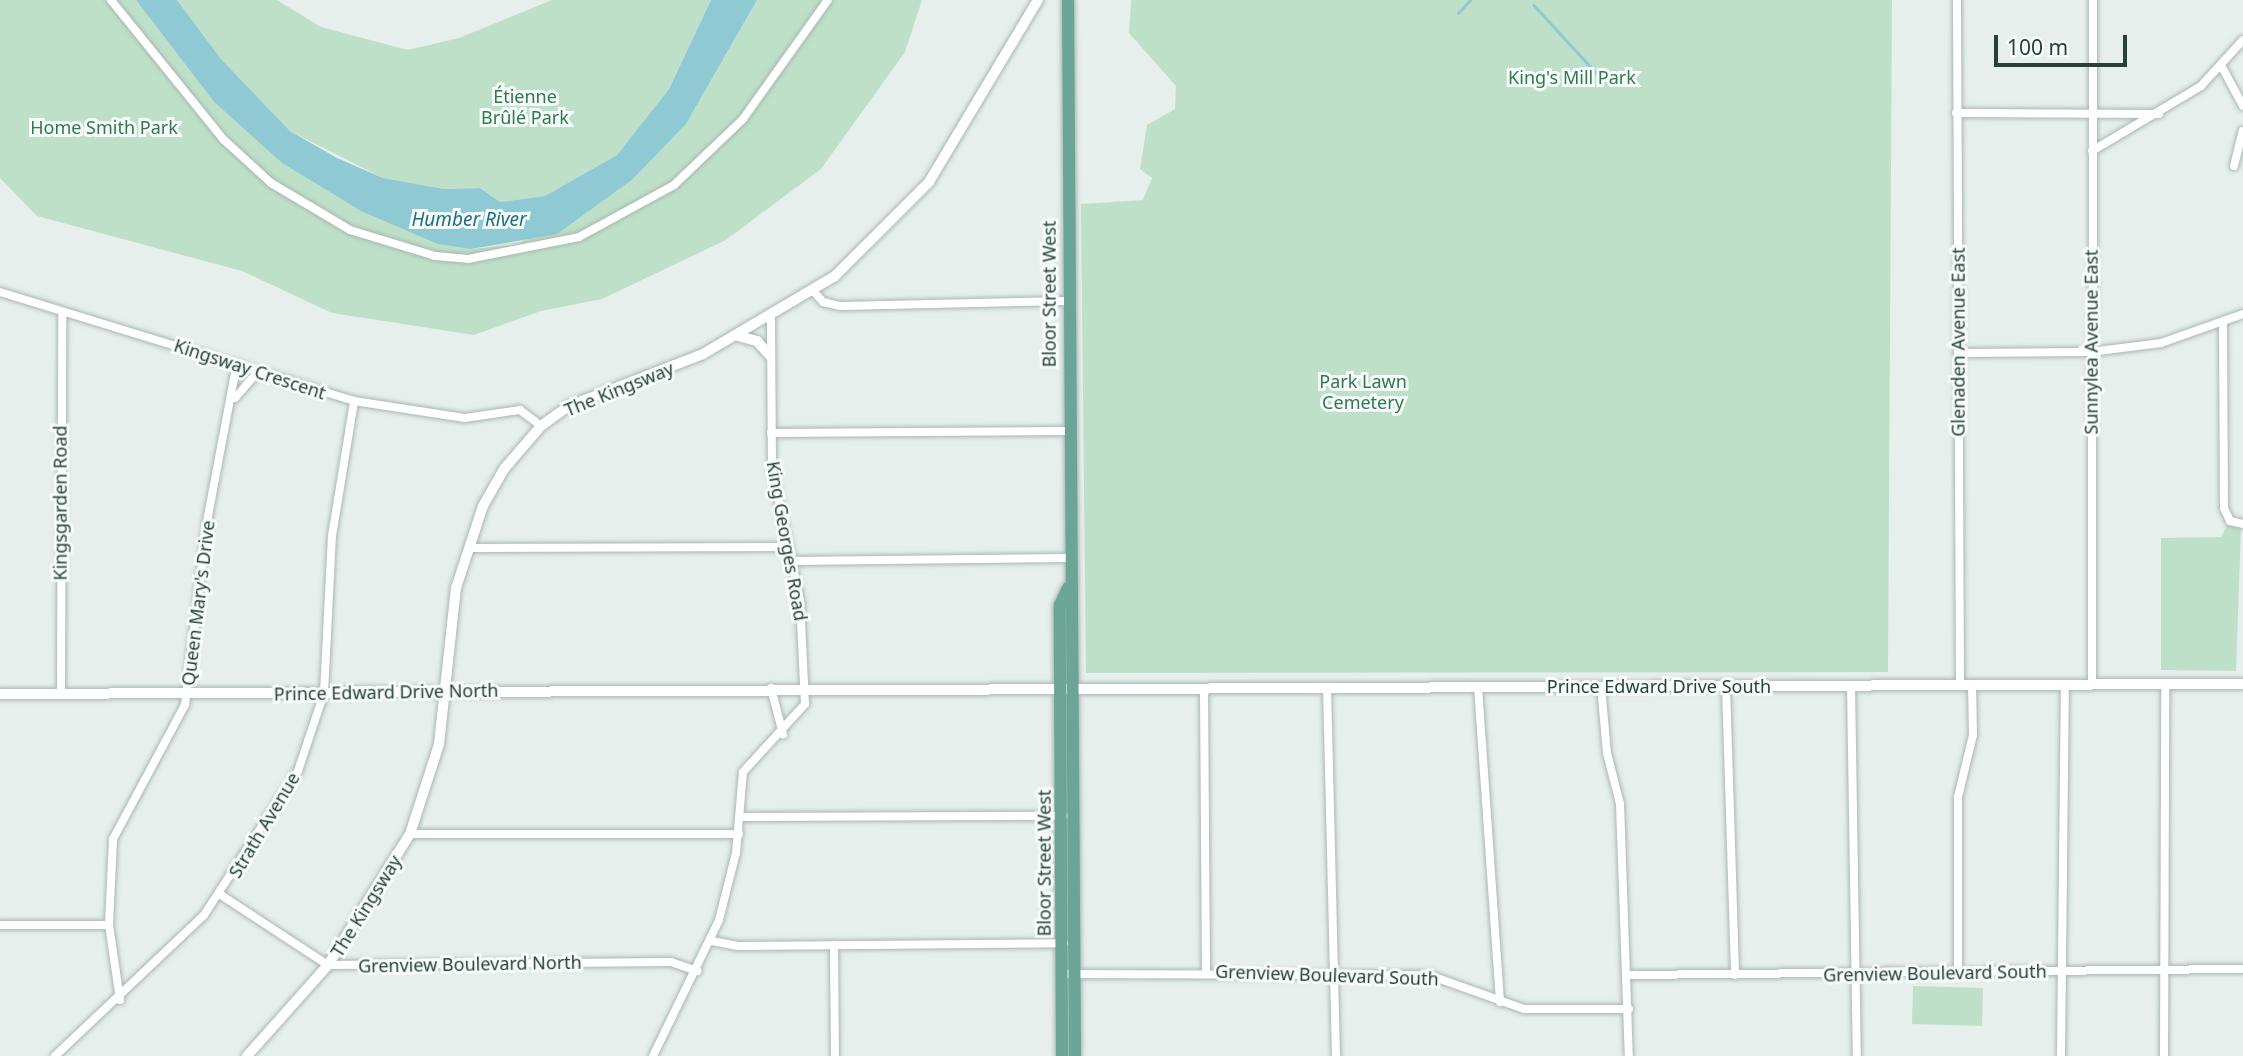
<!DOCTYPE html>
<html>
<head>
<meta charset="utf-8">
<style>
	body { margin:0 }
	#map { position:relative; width:2243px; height:1056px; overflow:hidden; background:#e6efeb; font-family:"Noto Sans",sans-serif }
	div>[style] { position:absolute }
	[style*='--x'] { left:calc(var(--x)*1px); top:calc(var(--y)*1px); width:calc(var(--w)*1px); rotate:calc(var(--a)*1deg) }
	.green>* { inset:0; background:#bfe0c8 }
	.water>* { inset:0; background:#8ec9d4 }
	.stream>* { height:2.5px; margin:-1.25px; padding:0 1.25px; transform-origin:1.25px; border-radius:1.25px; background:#8ec9d4 }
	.roads { filter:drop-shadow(0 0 2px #a8b8b2) drop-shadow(0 0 2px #a8b8b2) }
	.street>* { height:8px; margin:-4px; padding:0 4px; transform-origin:4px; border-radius:4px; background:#fff }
	.secondary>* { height:10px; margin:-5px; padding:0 5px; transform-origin:5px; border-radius:5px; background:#fff }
	.primary>* { height:12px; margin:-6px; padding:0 6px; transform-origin:6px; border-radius:6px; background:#6aa596 }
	span { translate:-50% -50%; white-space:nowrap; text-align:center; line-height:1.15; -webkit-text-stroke:6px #f7fbf9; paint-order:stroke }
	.park-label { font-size:18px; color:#2d7a4b }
	.street-label { font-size:18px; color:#24423a }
	.water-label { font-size:19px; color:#1c6f80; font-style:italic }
	.scale { position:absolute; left:1994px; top:35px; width:133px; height:32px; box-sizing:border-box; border:4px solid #24423a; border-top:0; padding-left:9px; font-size:21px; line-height:24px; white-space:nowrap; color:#24423a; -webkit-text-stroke:5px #f7fbf9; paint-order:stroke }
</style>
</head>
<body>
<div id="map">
	<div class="green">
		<div style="clip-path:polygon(0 0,136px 0,214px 102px,282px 163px,361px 211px,471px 249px,516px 245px,633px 179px,686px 124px,757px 0,922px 0,905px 52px,821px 169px,726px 240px,602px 299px,541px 311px,474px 335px,332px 313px,242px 271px,37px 216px,0 178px)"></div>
		<div style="clip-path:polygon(177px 0,277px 0,321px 27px,408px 50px,459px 38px,552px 0,711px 0,669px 89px,617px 155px,545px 196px,500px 202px,480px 188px,444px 189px,383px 178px,290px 131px,221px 59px)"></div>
		<div style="clip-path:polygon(1131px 0,1892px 0,1888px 672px,1086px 673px,1081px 204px,1143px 200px,1152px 178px,1140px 169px,1147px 125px,1175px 109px,1176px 86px,1129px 33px)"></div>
		<div style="clip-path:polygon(2227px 525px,2241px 529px,2236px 671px,2161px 670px,2161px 538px,2221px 537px)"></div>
		<div style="clip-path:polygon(1913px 986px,1983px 988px,1982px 1026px,1912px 1024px)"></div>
	</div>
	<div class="water">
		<div style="clip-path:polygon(136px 0,177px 0,221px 59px,290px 131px,337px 158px,383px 178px,444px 189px,480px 188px,500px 202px,545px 196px,617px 155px,669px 89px,711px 0,757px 0,686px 124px,633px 179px,557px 234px,471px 249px,438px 244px,361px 211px,282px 163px,214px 102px)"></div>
	</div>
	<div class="stream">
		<div style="--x:1534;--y:5;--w:99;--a:47.5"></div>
		<div style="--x:1458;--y:13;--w:18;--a:-47"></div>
	</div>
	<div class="roads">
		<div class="street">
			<div style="--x:111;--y:0;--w:179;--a:51.1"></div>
			<div style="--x:223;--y:139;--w:65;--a:42.5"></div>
			<div style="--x:271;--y:183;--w:92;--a:30.7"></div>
			<div style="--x:350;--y:230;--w:89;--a:17"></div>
			<div style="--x:435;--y:256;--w:33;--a:5"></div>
			<div style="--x:468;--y:259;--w:113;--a:-11.2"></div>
			<div style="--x:579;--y:237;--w:108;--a:-28.7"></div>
			<div style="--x:674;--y:185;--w:95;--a:-43.7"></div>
			<div style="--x:743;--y:119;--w:146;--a:-54.5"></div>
			<div style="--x:1957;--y:0;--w:685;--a:89.75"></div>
			<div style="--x:2222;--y:67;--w:44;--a:61.7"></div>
			<div style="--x:1956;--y:113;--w:203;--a:0.3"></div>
			<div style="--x:2092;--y:151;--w:127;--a:-30.8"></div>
			<div style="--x:2201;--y:86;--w:62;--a:-47.6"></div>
			<div style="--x:2234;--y:166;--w:36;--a:-76"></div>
			<div style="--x:0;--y:292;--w:370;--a:17.1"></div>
			<div style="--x:354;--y:401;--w:112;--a:8.7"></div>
			<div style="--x:465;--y:418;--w:56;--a:-8.3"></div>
			<div style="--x:520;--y:410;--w:26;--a:37"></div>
			<div style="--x:815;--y:293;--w:12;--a:48"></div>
			<div style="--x:823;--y:302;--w:18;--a:13"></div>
			<div style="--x:841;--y:306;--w:225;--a:-1.3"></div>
			<div style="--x:2223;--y:321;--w:187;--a:89.7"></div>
			<div style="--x:2224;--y:508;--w:14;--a:65"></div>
			<div style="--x:2230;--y:521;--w:13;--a:13"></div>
			<div style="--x:1958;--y:353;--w:132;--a:-0.4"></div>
			<div style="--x:2090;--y:352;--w:72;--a:-7.2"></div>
			<div style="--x:2161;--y:343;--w:87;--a:-19.5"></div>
			<div style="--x:235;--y:398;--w:32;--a:-49"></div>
			<div style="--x:771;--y:433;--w:295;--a:-0.4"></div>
			<div style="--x:469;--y:548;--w:318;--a:-0.2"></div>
			<div style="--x:790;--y:561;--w:277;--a:-0.6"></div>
			<div style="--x:2092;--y:684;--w:684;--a:-89.92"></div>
			<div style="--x:1601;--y:686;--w:67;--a:84.9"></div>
			<div style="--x:1607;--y:753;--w:53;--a:75.7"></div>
			<div style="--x:1620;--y:804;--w:252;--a:88"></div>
			<div style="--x:1726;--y:686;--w:289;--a:88.2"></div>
			<div style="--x:1851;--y:686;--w:370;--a:89.1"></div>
			<div style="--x:1327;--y:687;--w:369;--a:88.6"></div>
			<div style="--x:1478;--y:687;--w:316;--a:86"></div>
			<div style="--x:771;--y:688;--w:48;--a:75.4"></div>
			<div style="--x:1204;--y:688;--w:284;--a:89.6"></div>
			<div style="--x:61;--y:694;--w:381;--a:-89.8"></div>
			<div style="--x:740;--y:817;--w:324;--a:-0.2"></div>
			<div style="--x:410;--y:834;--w:329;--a:0"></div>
			<div style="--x:221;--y:895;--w:128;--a:33.2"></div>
			<div style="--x:328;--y:965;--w:343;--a:-0.5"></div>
			<div style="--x:671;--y:962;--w:28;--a:19"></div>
			<div style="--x:0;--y:925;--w:109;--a:0"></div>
			<div style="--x:712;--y:941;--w:26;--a:11"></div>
			<div style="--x:738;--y:946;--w:326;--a:-0.5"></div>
			<div style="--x:834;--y:945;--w:111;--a:89.5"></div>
			<div style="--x:1062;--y:974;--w:367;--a:0.2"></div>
			<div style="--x:1429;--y:975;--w:101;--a:19.7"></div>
			<div style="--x:1524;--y:1009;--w:105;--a:0"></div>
			<div style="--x:1958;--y:974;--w:177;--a:-90"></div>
			<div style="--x:1958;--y:797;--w:64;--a:-76.4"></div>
			<div style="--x:1973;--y:735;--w:50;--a:-91.1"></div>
			<div style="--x:1627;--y:975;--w:616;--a:-0.56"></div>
			<div style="--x:120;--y:1000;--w:76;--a:-98.3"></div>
			<div style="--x:109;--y:925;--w:86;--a:-87.3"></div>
			<div style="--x:113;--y:839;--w:152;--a:-61.8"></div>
			<div style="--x:185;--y:705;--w:190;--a:-83.1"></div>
			<div style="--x:208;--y:516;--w:151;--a:-79.3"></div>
			<div style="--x:55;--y:1056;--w:205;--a:-43.4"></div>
			<div style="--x:204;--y:915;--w:172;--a:-56.9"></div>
			<div style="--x:298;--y:771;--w:82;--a:-71.6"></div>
			<div style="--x:324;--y:693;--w:157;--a:-87.1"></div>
			<div style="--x:332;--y:536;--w:137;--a:-80.7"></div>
			<div style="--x:653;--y:1056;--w:151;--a:-64.1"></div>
			<div style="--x:719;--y:920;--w:69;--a:-75.8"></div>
			<div style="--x:736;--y:853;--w:81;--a:-85.1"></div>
			<div style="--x:743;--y:772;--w:92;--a:-47.6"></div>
			<div style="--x:805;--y:704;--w:103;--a:-92.8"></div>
			<div style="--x:800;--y:601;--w:135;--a:-102"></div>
			<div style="--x:772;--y:469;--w:150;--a:-90.4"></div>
			<div style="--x:2061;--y:1056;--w:372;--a:-89.4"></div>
			<div style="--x:2164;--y:1056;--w:372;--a:-89.8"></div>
		</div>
		<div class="secondary">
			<div style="--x:738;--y:336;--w:20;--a:15"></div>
			<div style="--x:757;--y:341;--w:20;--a:49"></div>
			<div style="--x:0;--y:694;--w:2243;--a:-0.26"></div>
			<div style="--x:247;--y:1056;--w:122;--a:-48.3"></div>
			<div style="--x:328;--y:965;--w:155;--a:-58"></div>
			<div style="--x:410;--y:834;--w:95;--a:-72.1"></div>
			<div style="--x:439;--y:744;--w:157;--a:-83.8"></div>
			<div style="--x:456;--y:588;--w:86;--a:-71.8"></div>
			<div style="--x:483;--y:506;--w:43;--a:-60.4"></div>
			<div style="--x:504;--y:469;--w:57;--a:-49.3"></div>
			<div style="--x:541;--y:426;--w:34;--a:-36"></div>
			<div style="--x:569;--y:406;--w:144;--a:-21.2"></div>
			<div style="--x:703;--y:354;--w:153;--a:-30.6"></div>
			<div style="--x:835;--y:276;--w:133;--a:-45"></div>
			<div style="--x:929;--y:182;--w:212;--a:-59.1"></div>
		</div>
		<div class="primary">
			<div style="--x:1068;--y:0;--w:1056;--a:89.62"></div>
			<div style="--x:1062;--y:1056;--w:451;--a:-90.3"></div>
			<div style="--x:1060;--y:605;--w:19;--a:-65"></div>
		</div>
	</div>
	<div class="park-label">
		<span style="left:1572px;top:77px">King's Mill Park</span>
		<span style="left:525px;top:107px">Étienne<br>Brûlé Park</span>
		<span style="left:104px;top:127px">Home Smith Park</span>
		<span style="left:1363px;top:392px">Park Lawn<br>Cemetery</span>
	</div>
	<div class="street-label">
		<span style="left:1049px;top:294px;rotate:-90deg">Bloor Street West</span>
		<span style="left:1958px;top:342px;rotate:-90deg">Glenaden Avenue East</span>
		<span style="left:2091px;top:342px;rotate:-90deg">Sunnylea Avenue East</span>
		<span style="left:250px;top:369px;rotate:18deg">Kingsway Crescent</span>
		<span style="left:619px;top:389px;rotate:-22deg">The Kingsway</span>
		<span style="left:60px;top:503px;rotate:-90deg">Kingsgarden Road</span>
		<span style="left:787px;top:541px;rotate:80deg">King Georges Road</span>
		<span style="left:198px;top:603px;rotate:-83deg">Queen Mary's Drive</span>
		<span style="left:1659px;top:686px">Prince Edward Drive South</span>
		<span style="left:386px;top:692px;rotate:-1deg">Prince Edward Drive North</span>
		<span style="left:264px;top:825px;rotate:-59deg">Strath Avenue</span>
		<span style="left:1044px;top:863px;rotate:-90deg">Bloor Street West</span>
		<span style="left:366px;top:906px;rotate:-58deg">The Kingsway</span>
		<span style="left:470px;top:964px;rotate:-1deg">Grenview Boulevard North</span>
		<span style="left:1935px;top:973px;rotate:-1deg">Grenview Boulevard South</span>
		<span style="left:1327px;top:975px;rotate:2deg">Grenview Boulevard South</span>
	</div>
	<div class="water-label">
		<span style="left:469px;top:220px">Humber River</span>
	</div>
	<div class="scale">100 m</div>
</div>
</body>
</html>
